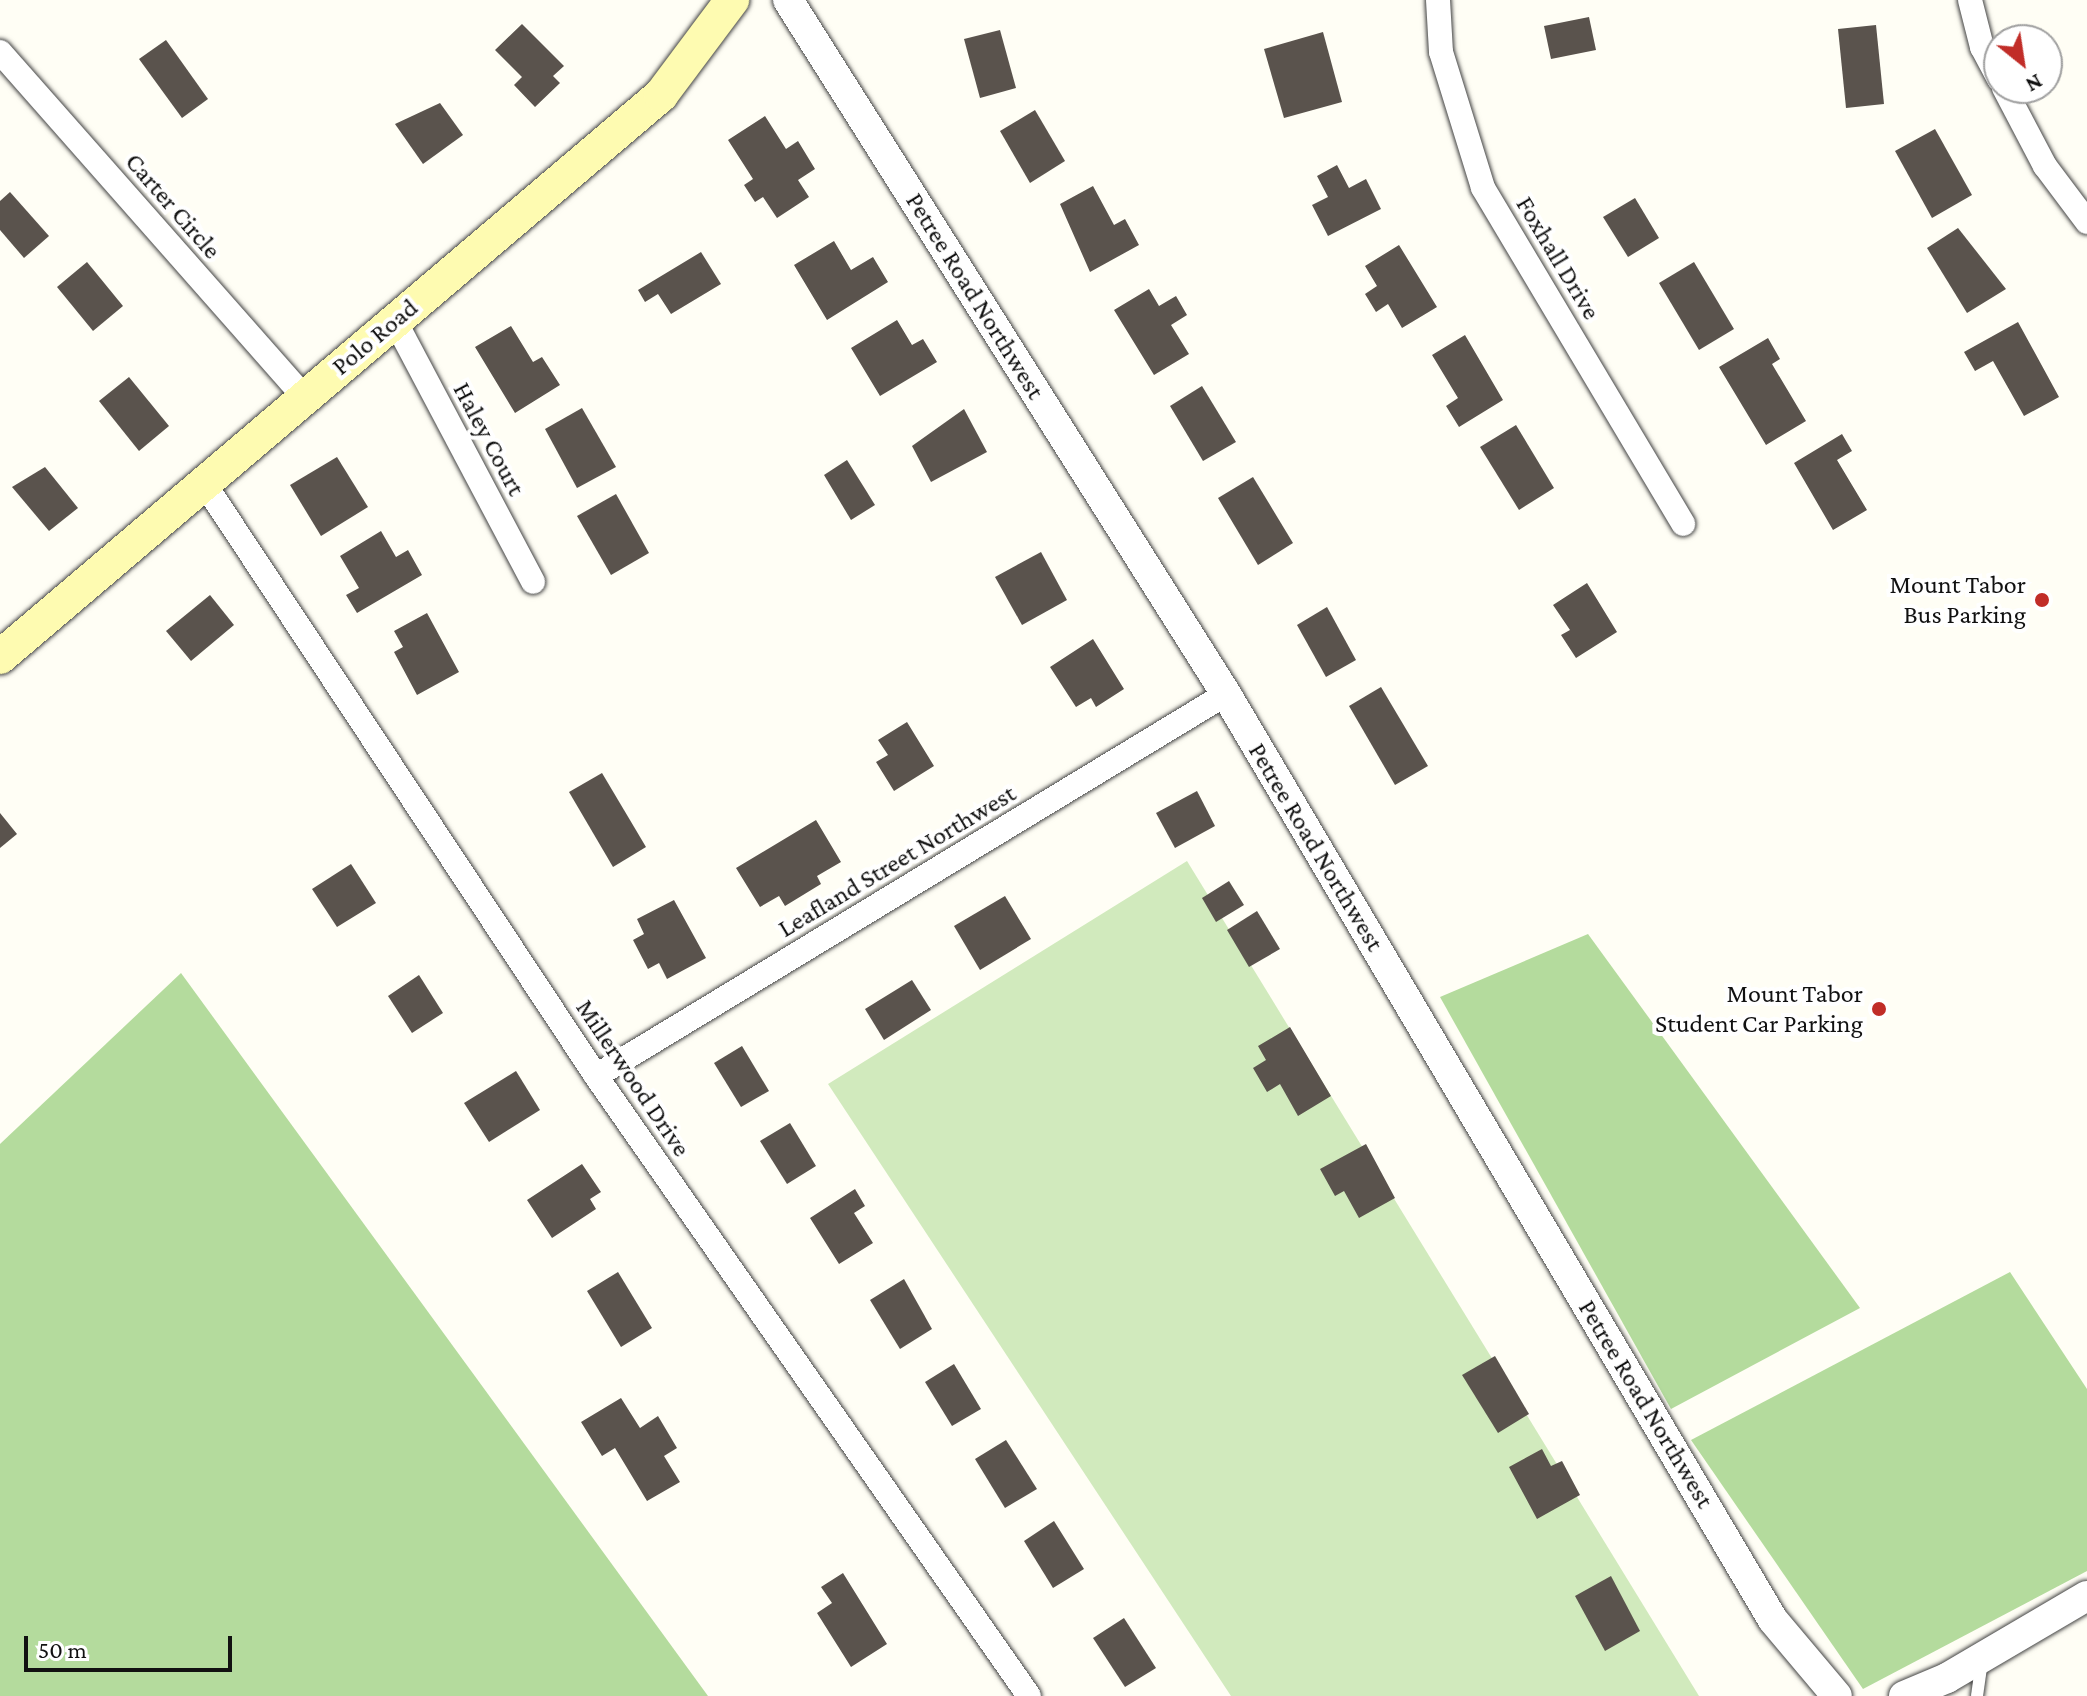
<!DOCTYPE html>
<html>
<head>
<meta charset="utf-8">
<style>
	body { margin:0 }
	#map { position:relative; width:2087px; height:1696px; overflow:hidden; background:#fffef5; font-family:"Crimson Pro",serif }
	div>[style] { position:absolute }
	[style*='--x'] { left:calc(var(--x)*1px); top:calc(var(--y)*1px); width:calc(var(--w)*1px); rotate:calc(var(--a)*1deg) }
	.green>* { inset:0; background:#d1eabd }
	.forest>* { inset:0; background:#b4db9d }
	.building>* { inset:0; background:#5a534d }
	.roads { filter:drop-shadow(0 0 2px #444) drop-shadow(0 0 2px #444) }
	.service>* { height:12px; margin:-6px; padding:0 6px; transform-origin:6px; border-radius:6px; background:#fff }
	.minor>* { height:24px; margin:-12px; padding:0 12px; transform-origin:12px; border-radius:12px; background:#fff }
	.tertiary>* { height:30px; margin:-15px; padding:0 15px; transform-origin:15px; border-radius:15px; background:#fff }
	.secondary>* { height:34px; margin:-17px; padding:0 17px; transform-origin:17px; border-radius:17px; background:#fefbb1 }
	.dots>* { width:22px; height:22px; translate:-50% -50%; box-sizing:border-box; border:4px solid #fff; border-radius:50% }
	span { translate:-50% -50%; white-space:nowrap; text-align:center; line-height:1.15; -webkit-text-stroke:8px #fff; paint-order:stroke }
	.street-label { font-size:26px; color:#111 }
	.poi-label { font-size:26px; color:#111 }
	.right { translate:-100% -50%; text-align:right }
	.north { position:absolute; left:1983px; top:24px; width:80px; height:80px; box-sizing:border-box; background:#fff; border:2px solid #a0a0a0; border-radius:50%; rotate:150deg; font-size:22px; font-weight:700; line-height:32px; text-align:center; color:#111 }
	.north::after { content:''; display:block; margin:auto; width:28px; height:36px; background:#c12d28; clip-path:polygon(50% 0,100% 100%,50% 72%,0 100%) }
	.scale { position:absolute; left:24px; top:1636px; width:208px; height:36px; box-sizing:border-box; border:4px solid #111; border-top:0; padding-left:10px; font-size:24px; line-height:28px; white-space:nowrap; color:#111; -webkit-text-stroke:6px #fff; paint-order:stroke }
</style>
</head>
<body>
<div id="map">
	<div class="green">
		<div style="clip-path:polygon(1187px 861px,1699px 1696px,1231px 1696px,828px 1084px)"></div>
	</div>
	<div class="forest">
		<div style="clip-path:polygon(1588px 934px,1860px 1308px,1671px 1409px,1440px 997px)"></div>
		<div style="clip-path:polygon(181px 973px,708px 1696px,0 1696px,0 1144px)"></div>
		<div style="clip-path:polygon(2010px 1272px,2087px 1389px,2087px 1571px,1863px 1689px,1691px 1440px)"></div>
	</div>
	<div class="building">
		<div style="clip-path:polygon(1589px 17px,1596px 50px,1551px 59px,1544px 26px)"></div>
		<div style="clip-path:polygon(522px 24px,564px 66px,553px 76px,560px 83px,535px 107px,514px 85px,522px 77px,495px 50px)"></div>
		<div style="clip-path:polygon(1876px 25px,1884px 104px,1846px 108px,1838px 29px)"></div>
		<div style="clip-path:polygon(1000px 30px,1016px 88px,980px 98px,964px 39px)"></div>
		<div style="clip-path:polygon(1323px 32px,1342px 102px,1284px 118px,1264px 49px)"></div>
		<div style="clip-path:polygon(166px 40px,208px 99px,182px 118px,139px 59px)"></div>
		<div style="clip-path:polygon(440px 103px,463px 135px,423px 164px,395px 124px)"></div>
		<div style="clip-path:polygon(1035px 110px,1065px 161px,1030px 183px,1000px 131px)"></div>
		<div style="clip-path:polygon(765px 116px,786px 149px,798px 141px,815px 169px,798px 180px,809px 197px,777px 218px,763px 197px,755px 202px,744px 185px,753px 179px,728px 140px)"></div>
		<div style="clip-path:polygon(1935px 129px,1972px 195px,1932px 218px,1895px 151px)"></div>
		<div style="clip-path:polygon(1337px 165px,1349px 188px,1366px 179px,1381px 209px,1328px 236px,1312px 205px,1328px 197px,1317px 176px)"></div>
		<div style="clip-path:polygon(1093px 186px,1114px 225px,1125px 219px,1139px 245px,1090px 272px,1060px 204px)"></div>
		<div style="clip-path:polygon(10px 192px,49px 236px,24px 258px,0 230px,0 201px)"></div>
		<div style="clip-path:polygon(1635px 198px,1659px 238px,1628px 257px,1603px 217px)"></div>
		<div style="clip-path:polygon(1958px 228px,2006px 289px,1967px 313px,1927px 248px)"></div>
		<div style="clip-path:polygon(834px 241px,851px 270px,873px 257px,888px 282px,827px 320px,794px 265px)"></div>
		<div style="clip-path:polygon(1399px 245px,1437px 307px,1402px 328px,1388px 304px,1376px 312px,1365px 294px,1377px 286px,1365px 266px)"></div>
		<div style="clip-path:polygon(701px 252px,721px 284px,671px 314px,658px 294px,645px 302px,638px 290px)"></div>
		<div style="clip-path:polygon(87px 262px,123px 306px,93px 331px,57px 287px)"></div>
		<div style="clip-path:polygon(1694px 262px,1734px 329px,1699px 350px,1659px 283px)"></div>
		<div style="clip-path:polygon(1149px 289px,1159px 306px,1176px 296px,1187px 315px,1171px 325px,1189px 354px,1154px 375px,1114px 310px)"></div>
		<div style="clip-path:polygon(897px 320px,912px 345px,923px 339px,937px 362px,880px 396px,851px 348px)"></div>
		<div style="clip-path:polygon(2018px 322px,2059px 397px,2024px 416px,1993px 361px,1975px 371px,1964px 352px)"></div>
		<div style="clip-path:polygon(511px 326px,533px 362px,542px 357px,560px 385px,515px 413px,475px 347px)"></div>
		<div style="clip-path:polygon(1465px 335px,1503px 400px,1459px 427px,1446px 406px,1458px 398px,1432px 355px)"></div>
		<div style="clip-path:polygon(1768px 338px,1780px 359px,1772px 364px,1806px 421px,1766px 445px,1719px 367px)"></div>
		<div style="clip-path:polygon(129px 377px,169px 426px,139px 451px,99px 401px)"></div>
		<div style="clip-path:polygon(1202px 386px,1236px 442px,1203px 461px,1170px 406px)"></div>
		<div style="clip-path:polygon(582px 408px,616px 467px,577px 488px,545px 429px)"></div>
		<div style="clip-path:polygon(964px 409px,987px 452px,931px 482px,912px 446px)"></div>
		<div style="clip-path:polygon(1516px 425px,1554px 488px,1519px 510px,1480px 447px)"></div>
		<div style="clip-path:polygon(1842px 434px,1852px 451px,1837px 460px,1867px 510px,1833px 530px,1794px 463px)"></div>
		<div style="clip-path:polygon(337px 457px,368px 507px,321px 536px,290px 485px)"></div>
		<div style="clip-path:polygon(847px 460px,875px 505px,851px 520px,824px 475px)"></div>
		<div style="clip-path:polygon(45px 467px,78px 508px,49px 531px,12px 487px)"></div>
		<div style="clip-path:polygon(1253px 477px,1293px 543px,1258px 565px,1218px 498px)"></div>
		<div style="clip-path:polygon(616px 494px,649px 553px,611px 575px,577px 516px)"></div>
		<div style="clip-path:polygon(381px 531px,396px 557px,408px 550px,422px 575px,357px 613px,346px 595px,359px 588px,340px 556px)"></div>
		<div style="clip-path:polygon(1041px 552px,1067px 600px,1022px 625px,995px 577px)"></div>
		<div style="clip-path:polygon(1587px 583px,1617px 632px,1576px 658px,1561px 635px,1570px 630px,1553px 605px)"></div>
		<div style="clip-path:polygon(210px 595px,234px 625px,191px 661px,166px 631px)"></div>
		<div style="clip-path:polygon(1327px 607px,1356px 660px,1326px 677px,1297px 625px)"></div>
		<div style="clip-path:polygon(427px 613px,459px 672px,417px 695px,394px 652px,403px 647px,394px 631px)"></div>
		<div style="clip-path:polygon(1093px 639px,1124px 689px,1096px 707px,1091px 698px,1076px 707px,1050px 667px)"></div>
		<div style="clip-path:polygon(1381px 687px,1428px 766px,1395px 785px,1349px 706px)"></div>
		<div style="clip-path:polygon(907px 722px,934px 766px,894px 791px,876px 762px,888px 755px,878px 740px)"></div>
		<div style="clip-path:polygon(602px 773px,646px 847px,613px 867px,569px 792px)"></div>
		<div style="clip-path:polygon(1197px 791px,1215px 826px,1175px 848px,1156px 813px)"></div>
		<div style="clip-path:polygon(0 813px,17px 834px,0 848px)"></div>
		<div style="clip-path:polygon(816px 820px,841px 862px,817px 876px,821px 884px,785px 906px,779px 896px,760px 907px,736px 868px)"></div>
		<div style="clip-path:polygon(351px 864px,376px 903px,337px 927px,312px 889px)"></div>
		<div style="clip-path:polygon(1229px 881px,1244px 905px,1216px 922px,1202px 898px)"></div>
		<div style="clip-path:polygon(1005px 896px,1031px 939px,980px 970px,954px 926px)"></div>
		<div style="clip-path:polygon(674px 900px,706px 958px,667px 979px,659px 963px,648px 969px,633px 940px,644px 934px,637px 919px)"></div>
		<div style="clip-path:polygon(1257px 911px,1280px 949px,1249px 967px,1227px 930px)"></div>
		<div style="clip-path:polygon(419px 975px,443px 1013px,412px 1033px,388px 996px)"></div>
		<div style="clip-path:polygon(912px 980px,931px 1010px,884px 1040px,865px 1009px)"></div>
		<div style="clip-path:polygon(1290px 1027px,1331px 1096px,1298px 1116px,1280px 1084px,1267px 1092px,1253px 1068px,1266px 1060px,1258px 1046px)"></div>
		<div style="clip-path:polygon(742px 1046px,769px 1091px,741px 1107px,714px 1063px)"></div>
		<div style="clip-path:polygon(516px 1071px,540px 1110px,489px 1142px,464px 1103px)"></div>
		<div style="clip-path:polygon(790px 1123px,816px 1166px,787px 1184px,760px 1141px)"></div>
		<div style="clip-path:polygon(1366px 1144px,1395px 1198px,1359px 1218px,1344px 1191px,1335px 1196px,1320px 1169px)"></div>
		<div style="clip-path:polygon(582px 1164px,601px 1192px,590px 1199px,596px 1209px,552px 1238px,527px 1200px)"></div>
		<div style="clip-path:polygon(855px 1189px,865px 1206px,854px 1213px,873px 1243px,839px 1264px,810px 1218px)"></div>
		<div style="clip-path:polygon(618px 1272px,652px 1328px,621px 1347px,587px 1291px)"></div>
		<div style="clip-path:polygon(904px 1279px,932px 1329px,900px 1349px,870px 1300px)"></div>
		<div style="clip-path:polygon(1495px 1356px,1529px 1414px,1498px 1433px,1462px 1375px)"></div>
		<div style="clip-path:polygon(954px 1364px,981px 1409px,952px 1426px,925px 1382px)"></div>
		<div style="clip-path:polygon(621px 1398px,640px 1428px,658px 1416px,677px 1448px,664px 1456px,680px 1482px,647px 1501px,615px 1448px,602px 1456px,581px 1422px)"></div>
		<div style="clip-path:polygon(1006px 1440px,1037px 1489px,1005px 1508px,975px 1459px)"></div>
		<div style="clip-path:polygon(1542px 1449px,1551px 1466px,1562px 1461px,1580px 1495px,1537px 1519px,1509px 1467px)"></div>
		<div style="clip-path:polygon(1054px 1521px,1084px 1569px,1053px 1588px,1024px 1541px)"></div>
		<div style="clip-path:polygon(843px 1573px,887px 1644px,851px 1667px,817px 1613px,832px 1603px,821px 1587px)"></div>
		<div style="clip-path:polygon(1611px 1576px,1640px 1631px,1605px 1651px,1575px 1596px)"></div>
		<div style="clip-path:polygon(1124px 1618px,1156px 1668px,1125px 1687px,1093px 1638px)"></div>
	</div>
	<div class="roads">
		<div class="service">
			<div style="--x:1977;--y:1696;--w:36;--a:-82"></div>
		</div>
		<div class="minor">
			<div style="--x:1438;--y:0;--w:52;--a:86.7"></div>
			<div style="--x:1441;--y:52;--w:142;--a:72.8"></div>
			<div style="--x:1483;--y:188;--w:391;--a:59.2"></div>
			<div style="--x:1970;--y:0;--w:49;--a:75.7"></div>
			<div style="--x:1982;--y:47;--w:36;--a:62"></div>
			<div style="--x:0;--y:52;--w:460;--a:48.6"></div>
			<div style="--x:2004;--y:88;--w:88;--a:62.3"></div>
			<div style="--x:2045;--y:166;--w:70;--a:53.1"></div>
			<div style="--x:395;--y:321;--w:295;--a:62.1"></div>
			<div style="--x:204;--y:483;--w:711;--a:56.53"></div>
			<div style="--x:596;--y:1076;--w:756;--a:55.07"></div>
			<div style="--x:596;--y:1076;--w:737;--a:-31.23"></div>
		</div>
		<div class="tertiary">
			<div style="--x:788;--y:0;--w:821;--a:57.74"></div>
			<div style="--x:1226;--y:694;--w:1075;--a:59.43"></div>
			<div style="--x:1773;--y:1620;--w:99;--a:49.9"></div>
			<div style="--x:1904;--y:1696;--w:47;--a:-22.7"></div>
			<div style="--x:1947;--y:1678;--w:162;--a:-30.4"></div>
		</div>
		<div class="secondary">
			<div style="--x:0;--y:657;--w:868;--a:-40.37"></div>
			<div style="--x:661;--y:95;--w:119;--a:-53.2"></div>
		</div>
	</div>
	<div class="dots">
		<div style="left:2042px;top:600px;background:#c12d28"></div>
		<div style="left:1879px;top:1009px;background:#c12d28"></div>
	</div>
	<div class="street-label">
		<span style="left:173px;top:206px;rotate:49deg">Carter Circle</span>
		<span style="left:1558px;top:258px;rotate:59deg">Foxhall Drive</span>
		<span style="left:975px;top:296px;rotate:58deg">Petree Road Northwest</span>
		<span style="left:375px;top:337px;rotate:-40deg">Polo Road</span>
		<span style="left:489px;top:439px;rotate:62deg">Haley Court</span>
		<span style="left:1316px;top:847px;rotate:59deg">Petree Road Northwest</span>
		<span style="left:897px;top:861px;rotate:-31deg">Leafland Street Northwest</span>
		<span style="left:633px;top:1078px;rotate:56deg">Millerwood Drive</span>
		<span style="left:1646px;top:1404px;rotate:59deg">Petree Road Northwest</span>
	</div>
	<div class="poi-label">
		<span class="right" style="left:2026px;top:600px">Mount Tabor<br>Bus Parking</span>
		<span class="right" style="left:1863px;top:1009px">Mount Tabor<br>Student Car Parking</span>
	</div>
	<div class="north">N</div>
	<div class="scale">50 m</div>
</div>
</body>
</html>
